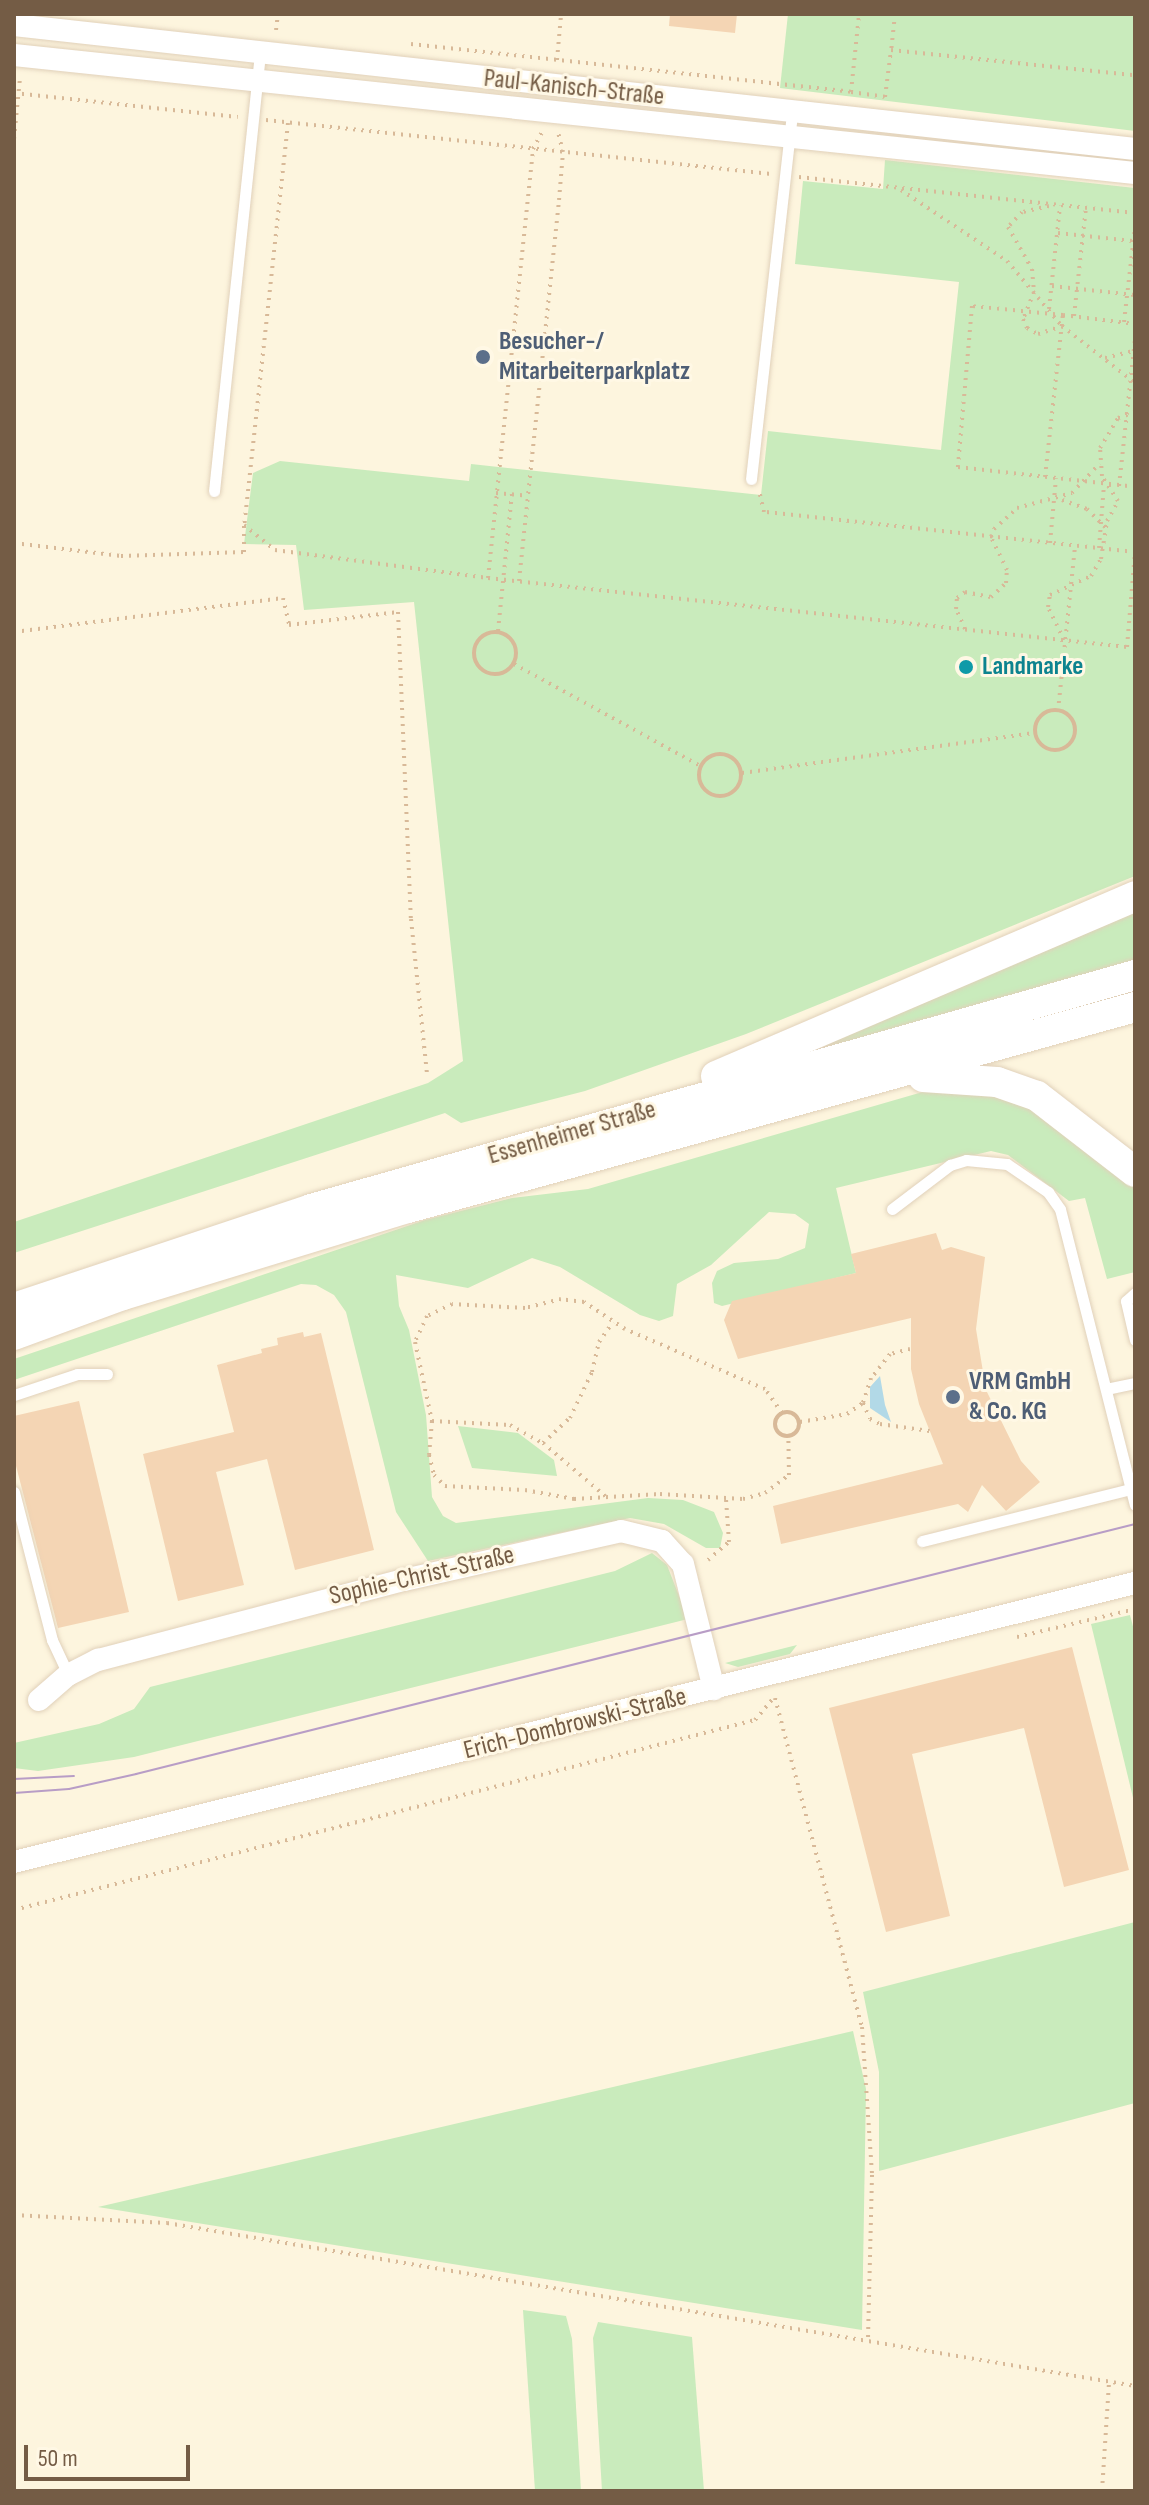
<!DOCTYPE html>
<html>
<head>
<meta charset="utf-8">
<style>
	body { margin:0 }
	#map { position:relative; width:1149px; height:2505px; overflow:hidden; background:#fdf5de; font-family:"Sofia Sans Condensed",sans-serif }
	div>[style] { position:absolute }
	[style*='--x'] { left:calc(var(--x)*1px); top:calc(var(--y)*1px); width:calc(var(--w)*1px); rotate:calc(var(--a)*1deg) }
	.green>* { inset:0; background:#c9ebbc }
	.water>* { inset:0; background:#b2d9e7 }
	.building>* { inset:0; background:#f4d5b4 }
	.path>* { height:4px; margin-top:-2px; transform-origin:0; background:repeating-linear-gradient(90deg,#d8b998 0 2px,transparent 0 8px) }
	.path>.ring { margin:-2px; padding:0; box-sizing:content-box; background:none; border:4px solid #d8b998; border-radius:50% }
	.roads { filter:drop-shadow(0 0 2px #e1d1ba) drop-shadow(0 0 2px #e1d1ba) }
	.lane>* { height:11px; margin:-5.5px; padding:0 5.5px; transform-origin:5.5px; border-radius:5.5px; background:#fff }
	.street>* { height:22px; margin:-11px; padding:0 11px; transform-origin:11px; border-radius:11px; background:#fff }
	.secondary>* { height:30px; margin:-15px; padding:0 15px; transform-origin:15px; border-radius:15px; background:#fff }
	.tram>* { height:2px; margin:-1px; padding:0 1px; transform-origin:1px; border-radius:1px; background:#b89dc6 }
	.dots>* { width:22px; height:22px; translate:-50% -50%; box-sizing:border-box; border:4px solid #fff8e5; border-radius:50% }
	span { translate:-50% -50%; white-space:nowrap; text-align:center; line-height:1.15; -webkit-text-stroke:6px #fff8e5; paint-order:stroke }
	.street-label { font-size:26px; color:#745c45 }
	.service-label { font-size:26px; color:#4e5e75; font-weight:700 }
	.left { translate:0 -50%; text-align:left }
	.culture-label { font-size:26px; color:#0d838f; font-weight:700 }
	.frame { position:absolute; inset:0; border:16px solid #745c45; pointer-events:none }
	.scale { position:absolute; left:24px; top:2445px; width:166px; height:36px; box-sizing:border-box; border:4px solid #745c45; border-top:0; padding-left:10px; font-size:24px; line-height:28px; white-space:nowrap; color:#745c45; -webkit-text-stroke:6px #fff8e5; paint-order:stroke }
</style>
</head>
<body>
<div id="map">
	<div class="green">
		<div style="clip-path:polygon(788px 14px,1135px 14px,1135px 131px,780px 88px)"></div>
		<div style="clip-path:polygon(885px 160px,1135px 188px,1135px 876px,746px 1034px,585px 1091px,461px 1123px,445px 1113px,14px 1253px,14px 1222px,428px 1083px,463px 1061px,414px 602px,304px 610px,296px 545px,244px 544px,253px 473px,280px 461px,469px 481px,471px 464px,761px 495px,768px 431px,941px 450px,959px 282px,795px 264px,803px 181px,883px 189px)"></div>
		<div style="clip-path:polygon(1135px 909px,1135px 961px,789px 1059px)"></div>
		<div style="clip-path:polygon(964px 1087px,1023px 1100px,1135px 1183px,1135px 1272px,1107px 1279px,1085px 1198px,1069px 1201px,1008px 1155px,991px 1151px,836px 1188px,856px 1273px,722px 1306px,714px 1303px,712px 1283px,717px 1271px,734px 1263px,778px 1259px,805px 1248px,809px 1224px,795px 1214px,769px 1212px,711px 1265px,677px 1284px,673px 1316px,659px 1321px,640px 1315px,560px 1267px,532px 1258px,468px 1288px,396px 1275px,399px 1306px,409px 1330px,426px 1415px,432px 1497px,443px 1516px,456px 1523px,648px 1498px,683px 1500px,714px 1512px,723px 1533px,720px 1548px,706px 1548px,664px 1524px,630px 1518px,428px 1561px,396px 1512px,346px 1312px,334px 1295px,316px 1285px,301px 1284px,14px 1380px,14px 1359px,425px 1220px,512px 1198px,588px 1189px,926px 1091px)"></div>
		<div style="clip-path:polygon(458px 1426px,518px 1433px,554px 1460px,557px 1476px,472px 1468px)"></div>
		<div style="clip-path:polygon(652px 1553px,667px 1565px,688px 1619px,134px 1757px,38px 1771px,14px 1768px,14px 1743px,99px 1724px,134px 1709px,150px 1687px,615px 1571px)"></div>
		<div style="clip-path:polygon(1130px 1615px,1135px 1634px,1135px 1806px,1091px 1624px)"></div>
		<div style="clip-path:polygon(797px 1645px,790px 1654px,738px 1667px,725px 1663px)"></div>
		<div style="clip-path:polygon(1135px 1922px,1135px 2103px,879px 2171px,879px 2072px,863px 1992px)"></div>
		<div style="clip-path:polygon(853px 2031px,866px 2089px,862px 2330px,98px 2207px)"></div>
		<div style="clip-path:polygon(523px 2310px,566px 2316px,572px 2339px,581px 2491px,535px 2491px)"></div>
		<div style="clip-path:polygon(598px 2322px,692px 2337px,704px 2491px,602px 2491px,593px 2338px)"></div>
	</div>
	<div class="water">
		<div style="clip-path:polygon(880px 1376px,885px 1405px,891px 1422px,870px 1408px,870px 1387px)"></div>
	</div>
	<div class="building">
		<div style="clip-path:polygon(670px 14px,737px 14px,735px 33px,669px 26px)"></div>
		<div style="clip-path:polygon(936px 1233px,942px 1250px,951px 1247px,985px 1257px,976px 1329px,986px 1390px,1021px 1461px,1040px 1482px,1006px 1511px,982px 1485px,968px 1512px,958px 1504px,781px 1544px,773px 1506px,943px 1464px,919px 1404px,911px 1369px,911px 1318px,738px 1359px,724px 1320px,732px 1301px,856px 1273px,851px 1254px)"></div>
		<div style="clip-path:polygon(303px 1332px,304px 1337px,321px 1333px,374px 1550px,295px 1570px,267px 1459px,216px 1472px,244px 1585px,178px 1601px,143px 1454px,234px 1432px,217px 1365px,262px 1353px,261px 1349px,278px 1345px,277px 1338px)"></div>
		<div style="clip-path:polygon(79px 1401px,129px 1612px,58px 1628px,14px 1458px,14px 1416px)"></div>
		<div style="clip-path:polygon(1072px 1647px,1129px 1870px,1064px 1887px,1024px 1728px,912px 1754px,950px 1916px,886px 1932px,829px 1708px)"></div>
	</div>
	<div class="path">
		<div style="--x:895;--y:14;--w:36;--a:96"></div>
		<div style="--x:891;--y:50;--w:245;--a:5.9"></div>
		<div style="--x:276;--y:30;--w:16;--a:-83"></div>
		<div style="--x:411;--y:44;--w:443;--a:6.2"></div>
		<div style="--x:851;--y:92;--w:78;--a:-84.1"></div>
		<div style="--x:557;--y:60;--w:45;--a:-84.9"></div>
		<div style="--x:851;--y:92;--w:34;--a:8"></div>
		<div style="--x:885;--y:97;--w:47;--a:-82.7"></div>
		<div style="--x:14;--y:93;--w:225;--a:6.1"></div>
		<div style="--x:266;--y:120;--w:508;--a:6.1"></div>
		<div style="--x:288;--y:123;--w:404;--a:96.2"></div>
		<div style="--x:244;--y:525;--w:40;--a:39"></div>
		<div style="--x:275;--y:550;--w:215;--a:7.5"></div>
		<div style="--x:488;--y:578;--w:643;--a:6.16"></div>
		<div style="--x:1127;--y:647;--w:95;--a:-85.2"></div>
		<div style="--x:1135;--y:552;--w:373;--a:-173.8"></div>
		<div style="--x:764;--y:512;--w:22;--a:-103"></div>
		<div style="--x:14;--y:139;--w:61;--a:-84.4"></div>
		<div style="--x:799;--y:177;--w:338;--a:6.1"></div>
		<div style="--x:901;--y:190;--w:128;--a:33.8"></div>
		<div style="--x:1007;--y:261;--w:85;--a:49.8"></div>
		<div style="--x:1062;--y:326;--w:93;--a:38"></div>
		<div style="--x:1049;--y:206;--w:28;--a:167"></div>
		<div style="--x:1022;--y:212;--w:21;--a:133"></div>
		<div style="--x:1008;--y:227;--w:48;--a:60.3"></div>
		<div style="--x:1032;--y:269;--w:23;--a:85"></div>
		<div style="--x:1034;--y:292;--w:29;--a:112"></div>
		<div style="--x:1023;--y:319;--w:10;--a:66"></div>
		<div style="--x:1027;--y:328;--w:13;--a:29"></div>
		<div style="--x:1038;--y:334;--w:25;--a:-18"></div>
		<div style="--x:1058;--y:233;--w:75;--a:6.1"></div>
		<div style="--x:1052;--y:286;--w:83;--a:6.2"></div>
		<div style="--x:1049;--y:309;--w:104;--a:-83.9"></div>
		<div style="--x:1063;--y:315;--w:73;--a:7.1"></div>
		<div style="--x:1074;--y:316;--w:109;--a:-83.7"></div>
		<div style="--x:1124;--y:322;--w:96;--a:-83.4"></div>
		<div style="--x:1105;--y:358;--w:30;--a:-14"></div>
		<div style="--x:1045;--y:477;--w:163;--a:-83.7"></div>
		<div style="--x:1063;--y:315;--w:91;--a:-174.4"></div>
		<div style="--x:972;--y:306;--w:162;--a:95"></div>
		<div style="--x:958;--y:467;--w:178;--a:6.4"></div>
		<div style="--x:1119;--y:486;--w:148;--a:-83.8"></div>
		<div style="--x:496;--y:493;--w:32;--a:5"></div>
		<div style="--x:1062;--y:500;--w:27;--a:20"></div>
		<div style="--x:1087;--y:509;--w:27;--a:45"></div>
		<div style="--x:14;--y:543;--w:108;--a:6.9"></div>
		<div style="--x:121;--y:556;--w:123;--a:-1.9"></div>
		<div style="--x:244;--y:552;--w:27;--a:-90"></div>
		<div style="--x:1050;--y:543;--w:65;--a:-84.7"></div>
		<div style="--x:1099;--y:548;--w:64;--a:-85.5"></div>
		<div style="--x:488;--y:578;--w:431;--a:-84"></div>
		<div style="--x:533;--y:149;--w:21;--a:-62"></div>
		<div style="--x:519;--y:581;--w:383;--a:-84"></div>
		<div style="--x:559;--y:200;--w:48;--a:-85.2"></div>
		<div style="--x:563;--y:152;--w:21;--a:-104"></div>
		<div style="--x:965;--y:629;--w:22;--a:-114"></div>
		<div style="--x:956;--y:609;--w:11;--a:-85"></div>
		<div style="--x:957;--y:598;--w:10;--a:-37"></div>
		<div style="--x:965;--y:592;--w:26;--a:11"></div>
		<div style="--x:991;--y:597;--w:21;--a:-43"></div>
		<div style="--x:1006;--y:583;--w:13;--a:-86"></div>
		<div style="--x:1007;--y:570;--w:37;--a:-116"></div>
		<div style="--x:991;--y:537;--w:9;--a:-69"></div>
		<div style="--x:994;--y:529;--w:31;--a:-42"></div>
		<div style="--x:1017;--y:508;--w:57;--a:-15.3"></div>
		<div style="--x:1072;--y:493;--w:40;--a:-47"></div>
		<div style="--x:498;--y:631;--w:138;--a:-84.2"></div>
		<div class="ring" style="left:474px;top:632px;width:38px;height:38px"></div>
		<div style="--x:14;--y:632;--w:271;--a:-7.2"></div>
		<div style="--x:283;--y:598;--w:28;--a:77"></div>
		<div style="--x:289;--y:625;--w:110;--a:-6.8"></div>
		<div style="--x:398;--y:612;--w:307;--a:87.6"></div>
		<div style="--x:411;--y:919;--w:157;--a:84.1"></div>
		<div style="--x:1064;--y:640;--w:37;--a:-116"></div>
		<div style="--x:1048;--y:607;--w:12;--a:-81"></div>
		<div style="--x:1050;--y:595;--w:45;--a:-24.9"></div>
		<div style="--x:1091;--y:576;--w:20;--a:-60"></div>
		<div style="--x:1101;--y:559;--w:38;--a:-81"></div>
		<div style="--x:1107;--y:521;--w:23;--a:-61"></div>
		<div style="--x:1118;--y:501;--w:30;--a:-123"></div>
		<div style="--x:1102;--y:476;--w:28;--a:-94"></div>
		<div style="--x:1100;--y:448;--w:35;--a:-59"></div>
		<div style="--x:1118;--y:418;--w:18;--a:-19"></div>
		<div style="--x:514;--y:664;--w:212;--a:28.7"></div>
		<div class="ring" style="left:1035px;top:710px;width:36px;height:36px"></div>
		<div style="--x:1058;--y:711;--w:166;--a:-84.1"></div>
		<div class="ring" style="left:699px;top:754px;width:38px;height:38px"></div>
		<div style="--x:742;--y:773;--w:296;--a:-7.8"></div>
		<div style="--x:910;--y:1349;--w:21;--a:166"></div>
		<div style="--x:890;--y:1354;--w:31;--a:128"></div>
		<div style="--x:871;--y:1378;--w:26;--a:108"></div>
		<div style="--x:863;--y:1403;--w:17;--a:66"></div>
		<div style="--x:870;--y:1419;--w:11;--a:27"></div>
		<div style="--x:880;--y:1424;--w:50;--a:8"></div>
		<div class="ring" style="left:775px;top:1412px;width:20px;height:20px"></div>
		<div style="--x:782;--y:1413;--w:29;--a:-125"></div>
		<div style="--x:765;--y:1389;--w:152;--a:-156.8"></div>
		<div style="--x:625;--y:1329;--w:49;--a:-146.6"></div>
		<div style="--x:584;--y:1302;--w:23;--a:-173"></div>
		<div style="--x:561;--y:1299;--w:37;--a:166"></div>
		<div style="--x:525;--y:1308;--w:73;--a:-176.9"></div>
		<div style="--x:452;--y:1304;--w:28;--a:154"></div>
		<div style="--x:427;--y:1316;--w:29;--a:115"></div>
		<div style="--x:415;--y:1342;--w:81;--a:77.9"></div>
		<div style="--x:432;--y:1421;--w:34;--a:95"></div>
		<div style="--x:429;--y:1455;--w:21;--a:76"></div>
		<div style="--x:434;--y:1475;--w:16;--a:45"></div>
		<div style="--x:445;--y:1486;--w:80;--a:2.9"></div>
		<div style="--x:525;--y:1490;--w:50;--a:10.4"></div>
		<div style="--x:574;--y:1499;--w:86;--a:-3.3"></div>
		<div style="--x:660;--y:1494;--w:83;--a:3.4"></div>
		<div style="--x:743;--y:1499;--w:23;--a:-15"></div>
		<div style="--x:765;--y:1493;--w:30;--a:-37"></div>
		<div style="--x:789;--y:1475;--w:39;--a:-91"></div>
		<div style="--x:432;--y:1421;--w:78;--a:2.9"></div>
		<div style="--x:510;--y:1425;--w:38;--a:29"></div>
		<div style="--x:543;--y:1443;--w:82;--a:40.5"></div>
		<div style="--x:800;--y:1422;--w:48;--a:-9.7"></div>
		<div style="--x:847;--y:1414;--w:19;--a:-35"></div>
		<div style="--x:543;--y:1443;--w:37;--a:-43"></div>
		<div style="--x:570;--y:1418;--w:51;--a:-64.4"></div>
		<div style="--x:592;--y:1372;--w:31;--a:-77"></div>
		<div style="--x:599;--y:1342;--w:24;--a:-55"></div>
		<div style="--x:708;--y:1560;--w:28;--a:-41"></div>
		<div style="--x:729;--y:1542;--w:43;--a:-94"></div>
		<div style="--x:1017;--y:1637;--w:121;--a:-13.3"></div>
		<div style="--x:775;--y:1698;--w:340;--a:75.2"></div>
		<div style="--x:862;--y:2027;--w:148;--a:86.1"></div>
		<div style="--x:872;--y:2175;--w:165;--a:91.4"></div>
		<div style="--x:14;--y:1910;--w:765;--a:-14.38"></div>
		<div style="--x:755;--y:1720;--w:31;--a:-50"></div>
		<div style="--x:14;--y:2215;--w:153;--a:3"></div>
		<div style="--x:167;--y:2223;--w:982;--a:9.56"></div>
		<div style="--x:1102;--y:2491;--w:109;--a:-86.3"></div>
	</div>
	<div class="roads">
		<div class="lane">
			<div style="--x:751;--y:479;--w:369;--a:-83.6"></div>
			<div style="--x:214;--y:491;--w:441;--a:-84"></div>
			<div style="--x:892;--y:1209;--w:73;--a:-37.2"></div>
			<div style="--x:950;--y:1165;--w:17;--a:-17"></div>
			<div style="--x:966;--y:1160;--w:41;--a:5.6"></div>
			<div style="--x:1007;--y:1164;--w:50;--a:34.3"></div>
			<div style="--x:1048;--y:1192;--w:21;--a:55"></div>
			<div style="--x:1060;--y:1209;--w:305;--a:75.8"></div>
			<div style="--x:1135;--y:1293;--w:12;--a:138"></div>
			<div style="--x:1126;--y:1301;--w:40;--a:77"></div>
			<div style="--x:1106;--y:1389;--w:30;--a:-12"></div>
			<div style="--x:14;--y:1395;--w:66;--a:-18.4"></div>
			<div style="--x:77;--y:1374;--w:30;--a:0"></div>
			<div style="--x:14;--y:1492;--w:153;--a:75.6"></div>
			<div style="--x:52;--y:1640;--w:38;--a:65"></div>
			<div style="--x:922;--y:1541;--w:215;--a:-14"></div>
		</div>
		<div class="street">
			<div style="--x:14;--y:25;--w:1128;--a:6.31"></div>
			<div style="--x:14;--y:55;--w:1127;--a:6.01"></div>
			<div style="--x:39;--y:1700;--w:38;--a:-41"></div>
			<div style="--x:68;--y:1675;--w:34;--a:-27"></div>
			<div style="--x:98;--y:1660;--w:316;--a:-14.7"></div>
			<div style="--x:404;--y:1580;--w:222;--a:-12.7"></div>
			<div style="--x:621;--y:1531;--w:42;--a:13.7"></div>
			<div style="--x:662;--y:1541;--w:31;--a:48"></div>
			<div style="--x:683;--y:1564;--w:129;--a:76.1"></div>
			<div style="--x:14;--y:1862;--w:1155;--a:-13.98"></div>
		</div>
		<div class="secondary">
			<div style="--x:716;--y:1076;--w:456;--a:-23.2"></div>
			<div style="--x:923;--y:1077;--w:74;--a:3.9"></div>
			<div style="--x:997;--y:1082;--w:42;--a:19.3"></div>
			<div style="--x:1037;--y:1096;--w:124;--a:37.8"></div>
			<div style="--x:14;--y:1308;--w:313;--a:-18.4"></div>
			<div style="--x:311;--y:1209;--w:857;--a:-15.85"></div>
			<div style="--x:14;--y:1335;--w:116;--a:-20.2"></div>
			<div style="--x:123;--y:1295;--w:298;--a:-17"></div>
			<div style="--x:408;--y:1208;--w:754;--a:-15.45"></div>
		</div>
	</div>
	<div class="tram">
		<div style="--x:14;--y:1779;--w:60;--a:-2.9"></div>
		<div style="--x:14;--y:1793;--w:55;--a:-4.2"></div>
		<div style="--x:69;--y:1789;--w:69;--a:-12.6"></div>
		<div style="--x:136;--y:1774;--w:1030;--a:-14.05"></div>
	</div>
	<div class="dots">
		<div style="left:483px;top:357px;background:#5c6f8a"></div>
		<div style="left:966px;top:667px;background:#0f9aa8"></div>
		<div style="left:953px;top:1397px;background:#5c6f8a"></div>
	</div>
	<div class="street-label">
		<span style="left:574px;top:88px;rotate:6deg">Paul-Kanisch-Straße</span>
		<span style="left:572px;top:1133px;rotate:-16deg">Essenheimer Straße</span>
		<span style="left:422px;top:1576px;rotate:-13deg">Sophie-Christ-Straße</span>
		<span style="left:575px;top:1724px;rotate:-14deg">Erich-Dombrowski-Straße</span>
	</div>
	<div class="service-label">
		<span class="left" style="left:499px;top:357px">Besucher-/<br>Mitarbeiterparkplatz</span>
		<span class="left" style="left:969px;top:1397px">VRM GmbH<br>&amp; Co. KG</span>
	</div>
	<div class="culture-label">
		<span class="left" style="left:982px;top:667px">Landmarke</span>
	</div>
	<div class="frame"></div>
	<div class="scale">50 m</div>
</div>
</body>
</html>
